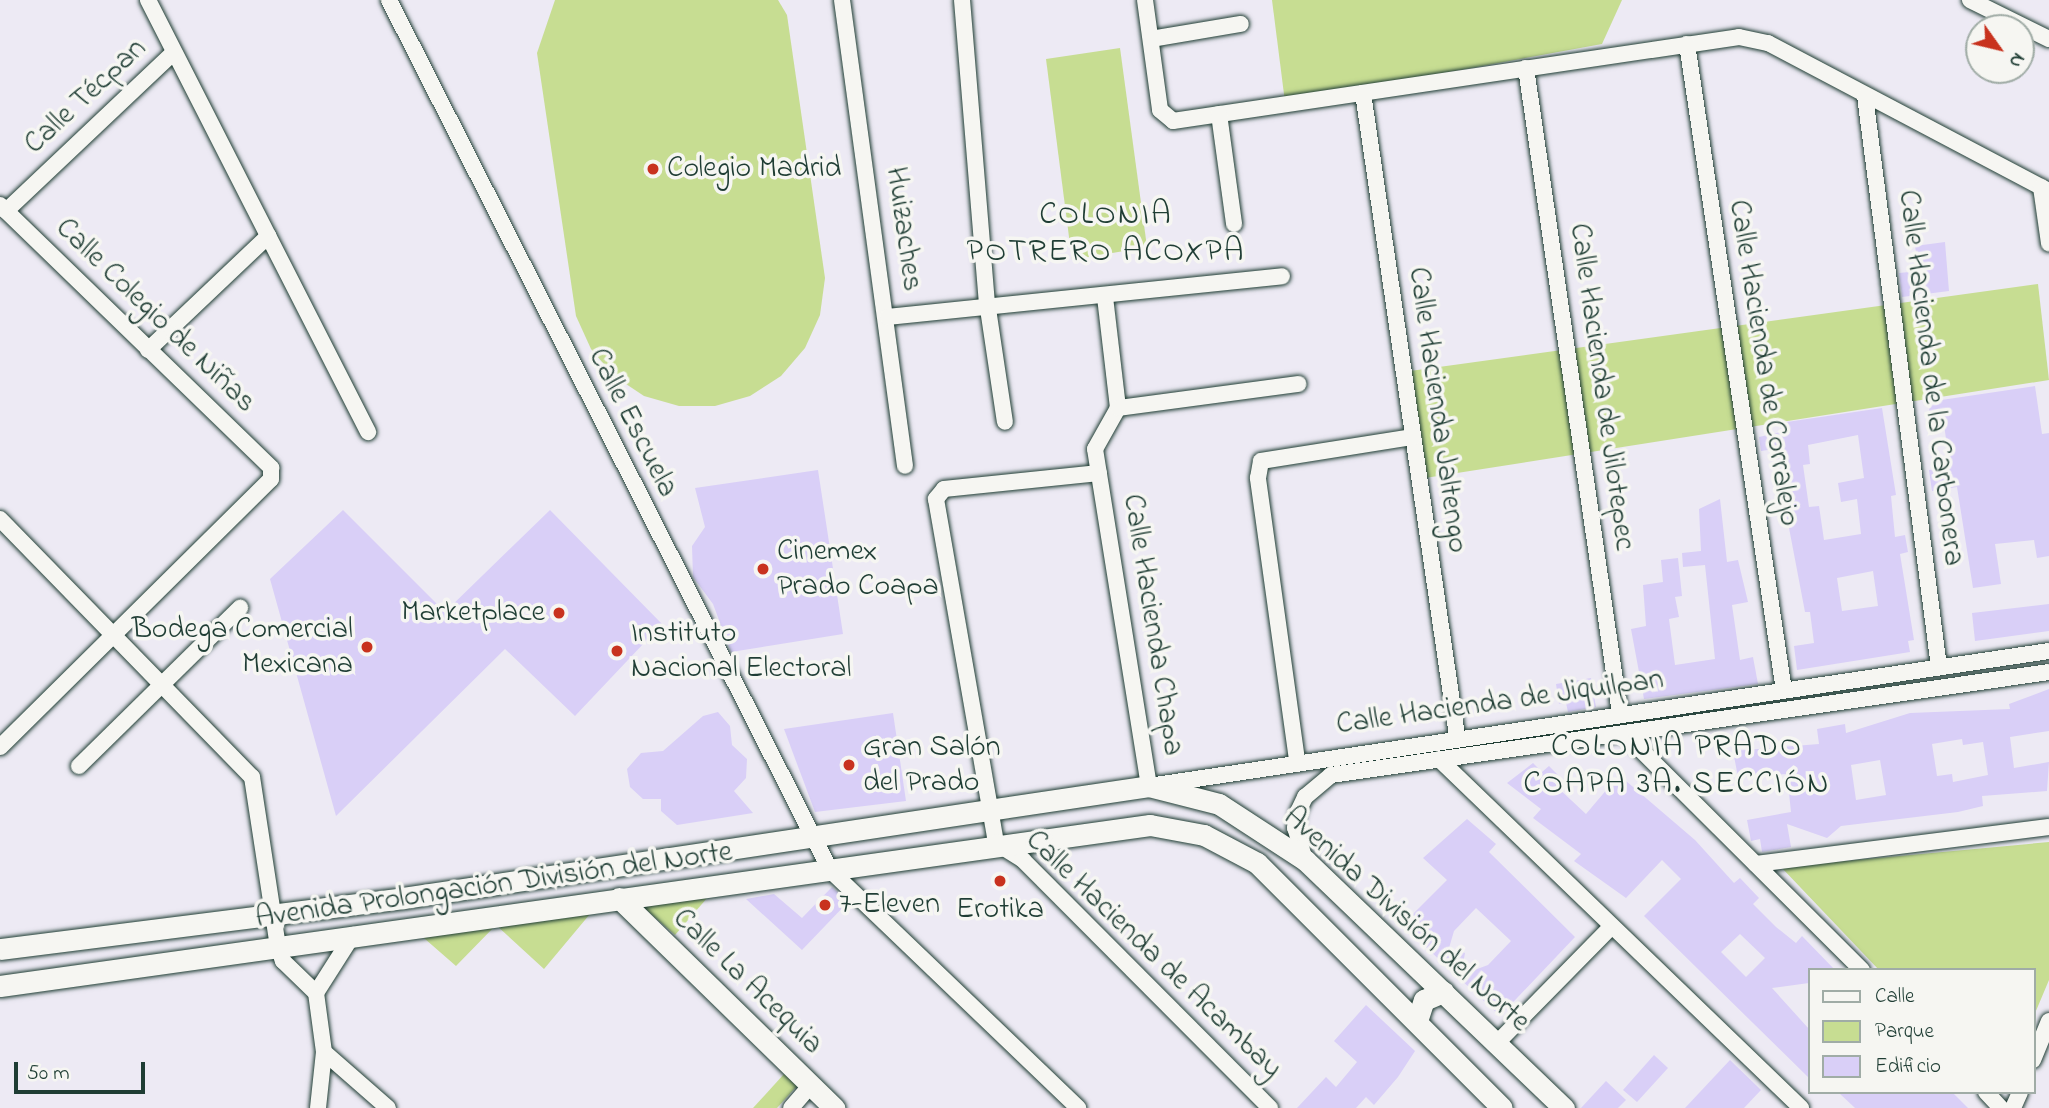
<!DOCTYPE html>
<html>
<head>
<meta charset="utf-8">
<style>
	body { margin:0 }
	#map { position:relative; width:2049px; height:1108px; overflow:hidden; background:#edeaf4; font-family:"Indie Flower",sans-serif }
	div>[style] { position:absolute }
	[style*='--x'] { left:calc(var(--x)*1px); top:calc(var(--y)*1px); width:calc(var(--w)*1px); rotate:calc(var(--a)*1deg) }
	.green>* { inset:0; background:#c7dd92 }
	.building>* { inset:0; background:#d9cff7 }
	.roads { filter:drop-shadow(0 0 2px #1f3d34) drop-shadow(0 0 2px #1f3d34) }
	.street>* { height:16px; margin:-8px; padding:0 8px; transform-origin:8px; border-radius:8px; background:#f6f6f2 }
	.secondary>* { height:21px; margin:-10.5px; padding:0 10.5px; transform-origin:10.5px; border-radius:10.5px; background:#f6f6f2 }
	.dots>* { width:19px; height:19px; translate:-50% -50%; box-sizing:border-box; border:4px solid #f6f6f2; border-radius:50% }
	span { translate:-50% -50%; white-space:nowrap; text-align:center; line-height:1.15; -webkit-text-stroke:7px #f6f6f2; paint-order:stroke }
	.street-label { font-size:30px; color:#1f3d34 }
	.poi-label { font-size:30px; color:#1f3d34 }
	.left { translate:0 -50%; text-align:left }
	.right { translate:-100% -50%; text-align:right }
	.neighbourhood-label { font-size:32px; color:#1f3d34; letter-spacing:2px }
	.legend { position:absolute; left:1808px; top:968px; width:228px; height:126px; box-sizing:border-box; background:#f6f6f2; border:2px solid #a0aca6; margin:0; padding:9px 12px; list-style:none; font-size:21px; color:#1f3d34 }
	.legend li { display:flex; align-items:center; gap:14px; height:35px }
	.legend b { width:35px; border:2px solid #a0aca6 }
	.north { position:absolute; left:1965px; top:14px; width:70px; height:70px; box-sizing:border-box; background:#f6f6f2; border:2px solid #a0aca6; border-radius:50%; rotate:124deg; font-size:19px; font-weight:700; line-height:28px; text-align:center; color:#1f3d34 }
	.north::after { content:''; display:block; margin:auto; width:24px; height:32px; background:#c8321e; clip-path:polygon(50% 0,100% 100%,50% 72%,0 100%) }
	.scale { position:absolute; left:14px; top:1062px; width:131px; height:32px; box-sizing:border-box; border:4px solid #1f3d34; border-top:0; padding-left:9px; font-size:21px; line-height:24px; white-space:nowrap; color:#1f3d34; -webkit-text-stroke:5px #f6f6f2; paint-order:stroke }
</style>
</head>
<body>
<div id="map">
	<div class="green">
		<div style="clip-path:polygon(555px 0,778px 0,787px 15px,825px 278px,820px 315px,805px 348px,781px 376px,750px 396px,715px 406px,679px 406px,644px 396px,614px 376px,591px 349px,576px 316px,537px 53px)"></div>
		<div style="clip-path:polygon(1272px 0,1622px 0,1602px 44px,1285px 102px)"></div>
		<div style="clip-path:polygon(1120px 48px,1147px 247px,1072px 260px,1046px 59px)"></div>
		<div style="clip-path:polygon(2038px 284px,2049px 380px,1425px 478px,1410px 371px)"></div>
		<div style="clip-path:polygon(2049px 842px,2049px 980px,2033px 1018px,2033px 970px,1879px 970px,1781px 867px)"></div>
		<div style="clip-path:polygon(708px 897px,675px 935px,642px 906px)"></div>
		<div style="clip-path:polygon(590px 914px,544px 969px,496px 925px,456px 966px,417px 932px)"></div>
		<div style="clip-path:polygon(784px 1074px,797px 1086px,777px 1108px,753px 1108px)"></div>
	</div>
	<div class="building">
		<div style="clip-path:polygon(1945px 242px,1949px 291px,1902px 297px,1899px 273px,1919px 271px,1915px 246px)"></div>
		<div style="clip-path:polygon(2035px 386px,2042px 434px,2049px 433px,2049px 556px,2037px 558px,2034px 540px,1995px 544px,2001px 584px,1973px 588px,1957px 487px,1932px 491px,1929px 470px,1948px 468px,1949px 459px,1944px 425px,1932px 427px,1928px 402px)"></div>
		<div style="clip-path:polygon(evenodd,1882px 408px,1896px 495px,1891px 496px,1895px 537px,1905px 535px,1908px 552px,1900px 554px,1914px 640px,1908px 641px,1910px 652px,1797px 670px,1794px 646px,1814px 643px,1810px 612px,1805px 612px,1774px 449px,1761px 451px,1759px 437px,1781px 432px,1780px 423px,1882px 408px,1858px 435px,1864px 478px,1838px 483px,1841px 502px,1857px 499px,1861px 534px,1824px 540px,1819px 506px,1809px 507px,1803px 465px,1810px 464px,1808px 445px,1858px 435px,1882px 408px,1873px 571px,1878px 606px,1842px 611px,1837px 578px,1873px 571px)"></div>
		<div style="clip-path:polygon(818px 470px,843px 634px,731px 652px,713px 604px,693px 577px,692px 546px,705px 527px,695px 488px)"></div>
		<div style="clip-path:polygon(1720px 499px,1727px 562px,1738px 560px,1748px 602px,1732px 605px,1740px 660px,1753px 657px,1758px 684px,1644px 699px,1631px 629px,1646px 626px,1643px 585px,1663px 582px,1661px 560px,1678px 558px,1682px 596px,1675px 597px,1679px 617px,1669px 619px,1675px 665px,1715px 659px,1705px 565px,1683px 567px,1682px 553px,1701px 551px,1699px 509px)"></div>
		<div style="clip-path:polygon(343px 510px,445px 612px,550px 510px,662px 624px,575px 716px,505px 649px,336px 816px,270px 579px)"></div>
		<div style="clip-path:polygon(2049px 604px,2049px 631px,1975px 641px,1972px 613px)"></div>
		<div style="clip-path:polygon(1591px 678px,1596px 707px,1568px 712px,1566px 703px,1559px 704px,1556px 684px)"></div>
		<div style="clip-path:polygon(evenodd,2049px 689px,2049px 731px,2010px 737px,2014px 768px,2049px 762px,2047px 791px,1982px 796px,1983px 806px,1958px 812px,1841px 826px,1827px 838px,1787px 824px,1791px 847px,1762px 852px,1760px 839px,1751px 841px,1747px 820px,1791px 812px,1787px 774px,1738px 777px,1733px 751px,1819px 744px,1817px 729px,1845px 724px,1846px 733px,1910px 713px,2010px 709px,2009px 704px,2049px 689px,1962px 739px,1963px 745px,1983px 742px,1988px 775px,1953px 782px,1952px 774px,1937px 776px,1932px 744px,1962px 739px,2049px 689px,1880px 760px,1886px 795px,1856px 800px,1851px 765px,1880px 760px)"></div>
		<div style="clip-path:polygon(718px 712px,730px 726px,732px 745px,747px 759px,746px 778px,734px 791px,753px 813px,677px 825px,661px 811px,661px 799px,643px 799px,630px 787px,627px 769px,641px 753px,663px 751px,703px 716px)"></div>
		<div style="clip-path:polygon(893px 713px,906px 801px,815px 812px,784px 729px)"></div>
		<div style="clip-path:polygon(evenodd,1533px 763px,1542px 772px,1549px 766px,1563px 780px,1556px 786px,1586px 814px,1619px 775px,1695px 840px,1734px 883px,1740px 878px,1759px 898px,1753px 904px,1776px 927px,1796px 943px,1802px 936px,1835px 970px,1809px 970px,1809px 983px,1772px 988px,1809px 1029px,1809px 1078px,1644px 916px,1681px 879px,1662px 860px,1626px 898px,1574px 861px,1581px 854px,1533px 818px,1541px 809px,1507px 783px,1533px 763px,1740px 934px,1765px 958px,1746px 977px,1721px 952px,1740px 934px)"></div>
		<div style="clip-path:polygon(evenodd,1467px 819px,1496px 844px,1489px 852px,1575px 937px,1500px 1016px,1402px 925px,1447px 880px,1423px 858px,1467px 819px,1476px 908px,1511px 941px,1488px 965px,1461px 975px,1465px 953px,1449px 948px,1454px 931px,1476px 908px)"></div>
		<div style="clip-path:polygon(832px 887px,848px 902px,802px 950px,746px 899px,774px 894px,802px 918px)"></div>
		<div style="clip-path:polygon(1366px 1005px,1415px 1051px,1398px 1077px,1374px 1105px,1366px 1097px,1356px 1108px,1297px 1108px,1326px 1077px,1336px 1087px,1357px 1062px,1334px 1041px)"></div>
		<div style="clip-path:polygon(1654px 1055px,1668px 1068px,1637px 1102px,1623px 1090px)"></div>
		<div style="clip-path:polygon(1730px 1060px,1761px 1090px,1744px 1108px,1685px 1108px)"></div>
		<div style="clip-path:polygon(1606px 1081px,1626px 1100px,1618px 1108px,1581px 1108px)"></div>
		<div style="clip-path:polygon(1838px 1092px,1952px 1092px,1968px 1108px,1855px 1108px)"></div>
	</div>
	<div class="roads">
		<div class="street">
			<div style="--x:148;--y:0;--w:485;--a:63"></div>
			<div style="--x:389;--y:0;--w:975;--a:63.12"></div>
			<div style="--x:830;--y:870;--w:344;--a:43.8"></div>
			<div style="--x:842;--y:0;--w:470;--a:82.3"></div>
			<div style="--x:962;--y:0;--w:303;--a:85.3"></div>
			<div style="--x:987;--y:302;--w:121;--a:81.5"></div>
			<div style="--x:1145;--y:0;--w:111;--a:82.2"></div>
			<div style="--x:1160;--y:110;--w:17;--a:40"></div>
			<div style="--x:1173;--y:121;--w:572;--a:-8.44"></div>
			<div style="--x:1739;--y:37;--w:30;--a:12"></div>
			<div style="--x:1768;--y:43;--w:318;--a:27.8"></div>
			<div style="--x:1970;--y:0;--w:88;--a:26.3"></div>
			<div style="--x:1151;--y:39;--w:91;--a:-9.5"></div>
			<div style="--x:1687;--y:44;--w:654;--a:81.47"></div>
			<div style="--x:1526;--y:68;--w:653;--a:81.72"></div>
			<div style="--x:1363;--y:93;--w:650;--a:81.68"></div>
			<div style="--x:1865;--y:96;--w:576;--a:82.62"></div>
			<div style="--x:1219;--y:114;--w:111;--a:82.2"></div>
			<div style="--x:2041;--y:187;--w:57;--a:81.9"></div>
			<div style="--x:0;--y:205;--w:378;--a:44.1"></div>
			<div style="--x:271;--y:468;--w:11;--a:90"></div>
			<div style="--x:271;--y:479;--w:381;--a:135.3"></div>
			<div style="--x:6;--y:211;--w:231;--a:-43.4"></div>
			<div style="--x:1105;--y:297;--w:112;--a:83.3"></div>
			<div style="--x:1118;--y:408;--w:47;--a:119.3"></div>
			<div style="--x:1095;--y:449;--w:341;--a:80.9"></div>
			<div style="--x:1149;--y:786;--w:910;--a:-8.53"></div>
			<div style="--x:888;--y:317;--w:396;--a:-5.9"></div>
			<div style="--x:148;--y:350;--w:166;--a:-43.5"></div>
			<div style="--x:1118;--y:408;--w:182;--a:-7.6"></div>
			<div style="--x:1099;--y:473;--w:156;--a:174.1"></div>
			<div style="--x:944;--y:489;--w:13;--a:129"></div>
			<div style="--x:936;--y:499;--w:349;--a:80.1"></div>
			<div style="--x:996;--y:843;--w:32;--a:32"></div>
			<div style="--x:1023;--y:860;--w:350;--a:45.1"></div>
			<div style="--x:0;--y:519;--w:361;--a:45.7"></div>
			<div style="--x:252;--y:777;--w:171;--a:81.3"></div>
			<div style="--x:278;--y:946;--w:16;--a:72"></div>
			<div style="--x:283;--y:961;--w:46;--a:44.1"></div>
			<div style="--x:1624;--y:733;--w:336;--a:44.9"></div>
			<div style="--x:1439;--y:759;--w:503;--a:43.95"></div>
			<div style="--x:1297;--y:760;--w:285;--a:-97.9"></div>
			<div style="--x:1258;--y:478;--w:17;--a:-80"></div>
			<div style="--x:1261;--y:461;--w:154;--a:-9"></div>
			<div style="--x:79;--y:766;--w:226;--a:-44.5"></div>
			<div style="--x:1305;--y:860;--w:34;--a:-107"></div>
			<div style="--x:1295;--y:828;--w:16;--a:-79"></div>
			<div style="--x:1298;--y:812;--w:17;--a:-65"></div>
			<div style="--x:1305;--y:797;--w:34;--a:-40"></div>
			<div style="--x:1331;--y:775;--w:725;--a:-8.16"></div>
			<div style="--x:1756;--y:864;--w:295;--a:-7.2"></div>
			<div style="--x:1498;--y:1042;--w:161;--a:-45.5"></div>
			<div style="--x:324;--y:1052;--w:85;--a:41.2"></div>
			<div style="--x:2033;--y:1060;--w:42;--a:-67.7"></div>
			<div style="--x:1986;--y:1092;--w:22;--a:47"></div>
			<div style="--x:318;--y:1108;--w:56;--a:-83.9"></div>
			<div style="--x:324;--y:1052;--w:60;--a:-97.7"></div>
			<div style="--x:316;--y:993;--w:69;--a:-57.5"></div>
			<div style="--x:791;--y:1108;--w:30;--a:-49"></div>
			<div style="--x:2013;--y:1108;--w:17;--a:-66"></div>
		</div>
		<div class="secondary">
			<div style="--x:619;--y:898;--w:301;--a:44.3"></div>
			<div style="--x:0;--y:949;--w:406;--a:-7.2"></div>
			<div style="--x:403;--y:898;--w:754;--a:-8.54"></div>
			<div style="--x:1149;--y:786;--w:72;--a:14.4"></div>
			<div style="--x:1219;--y:804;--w:103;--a:33.1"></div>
			<div style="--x:1305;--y:860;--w:359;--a:43.8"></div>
			<div style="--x:0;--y:986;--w:1161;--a:-7.97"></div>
			<div style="--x:1150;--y:825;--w:55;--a:10.5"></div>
			<div style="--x:1204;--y:835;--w:60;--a:27.8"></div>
			<div style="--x:1257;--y:863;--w:346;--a:45"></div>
			<div style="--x:1417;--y:1021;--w:22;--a:-72"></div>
			<div style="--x:1424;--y:1000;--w:21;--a:-23"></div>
		</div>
	</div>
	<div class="dots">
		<div style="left:653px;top:169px;background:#c8321e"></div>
		<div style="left:763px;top:569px;background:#c8321e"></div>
		<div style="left:559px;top:613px;background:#c8321e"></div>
		<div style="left:367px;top:647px;background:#c8321e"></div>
		<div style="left:617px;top:651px;background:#c8321e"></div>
		<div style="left:849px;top:765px;background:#c8321e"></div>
		<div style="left:1000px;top:881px;background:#c8321e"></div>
		<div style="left:825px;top:905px;background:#c8321e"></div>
	</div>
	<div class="street-label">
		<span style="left:86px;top:97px;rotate:-43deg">Calle Técpan</span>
		<span style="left:903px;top:229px;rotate:82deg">Huizaches</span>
		<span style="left:155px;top:316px;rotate:44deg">Calle Colegio de Niñas</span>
		<span style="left:1763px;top:363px;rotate:81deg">Calle Hacienda de Corralejo</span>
		<span style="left:1930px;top:378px;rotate:83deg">Calle Hacienda de la Carbonera</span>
		<span style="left:1601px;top:387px;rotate:82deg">Calle Hacienda de Jilotepec</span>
		<span style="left:1437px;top:410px;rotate:82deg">Calle Hacienda Jaltengo</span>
		<span style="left:632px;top:423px;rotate:63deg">Calle Escuela</span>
		<span style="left:1152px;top:625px;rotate:81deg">Calle Hacienda Chapa</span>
		<span style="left:1500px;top:703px;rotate:-8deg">Calle Hacienda de Jiquilpan</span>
		<span style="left:494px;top:886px;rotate:-8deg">Avenida Prolongación División del Norte</span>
		<span style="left:1406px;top:920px;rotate:42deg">Avenida División del Norte</span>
		<span style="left:1153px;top:955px;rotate:44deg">Calle Hacienda de Acambay</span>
		<span style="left:747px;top:982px;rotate:44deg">Calle La Acequia</span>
	</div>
	<div class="poi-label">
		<span class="left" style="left:667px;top:169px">Colegio Madrid</span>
		<span class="left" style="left:777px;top:569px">Cinemex<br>Prado Coapa</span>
		<span class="right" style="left:545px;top:613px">Marketplace</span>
		<span class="right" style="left:353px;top:647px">Bodega Comercial<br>Mexicana</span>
		<span class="left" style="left:631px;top:651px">Instituto<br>Nacional Electoral</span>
		<span class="left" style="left:863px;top:765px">Gran Salón<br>del Prado</span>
		<span class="left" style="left:839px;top:905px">7-Eleven</span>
		<span style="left:1000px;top:910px">Erotika</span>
	</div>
	<div class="neighbourhood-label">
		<span style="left:1106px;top:235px">COLONIA<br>POTRERO ACOXPA</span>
		<span style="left:1677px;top:767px">COLONIA PRADO<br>COAPA 3A. SECCIÓN</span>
	</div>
	<ul class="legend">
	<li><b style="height:9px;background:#f6f6f2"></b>Calle</li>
	<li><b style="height:19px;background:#c7dd92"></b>Parque</li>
	<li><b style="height:19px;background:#d9cff7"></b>Edificio</li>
	</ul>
	<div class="north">N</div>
	<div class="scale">50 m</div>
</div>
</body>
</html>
